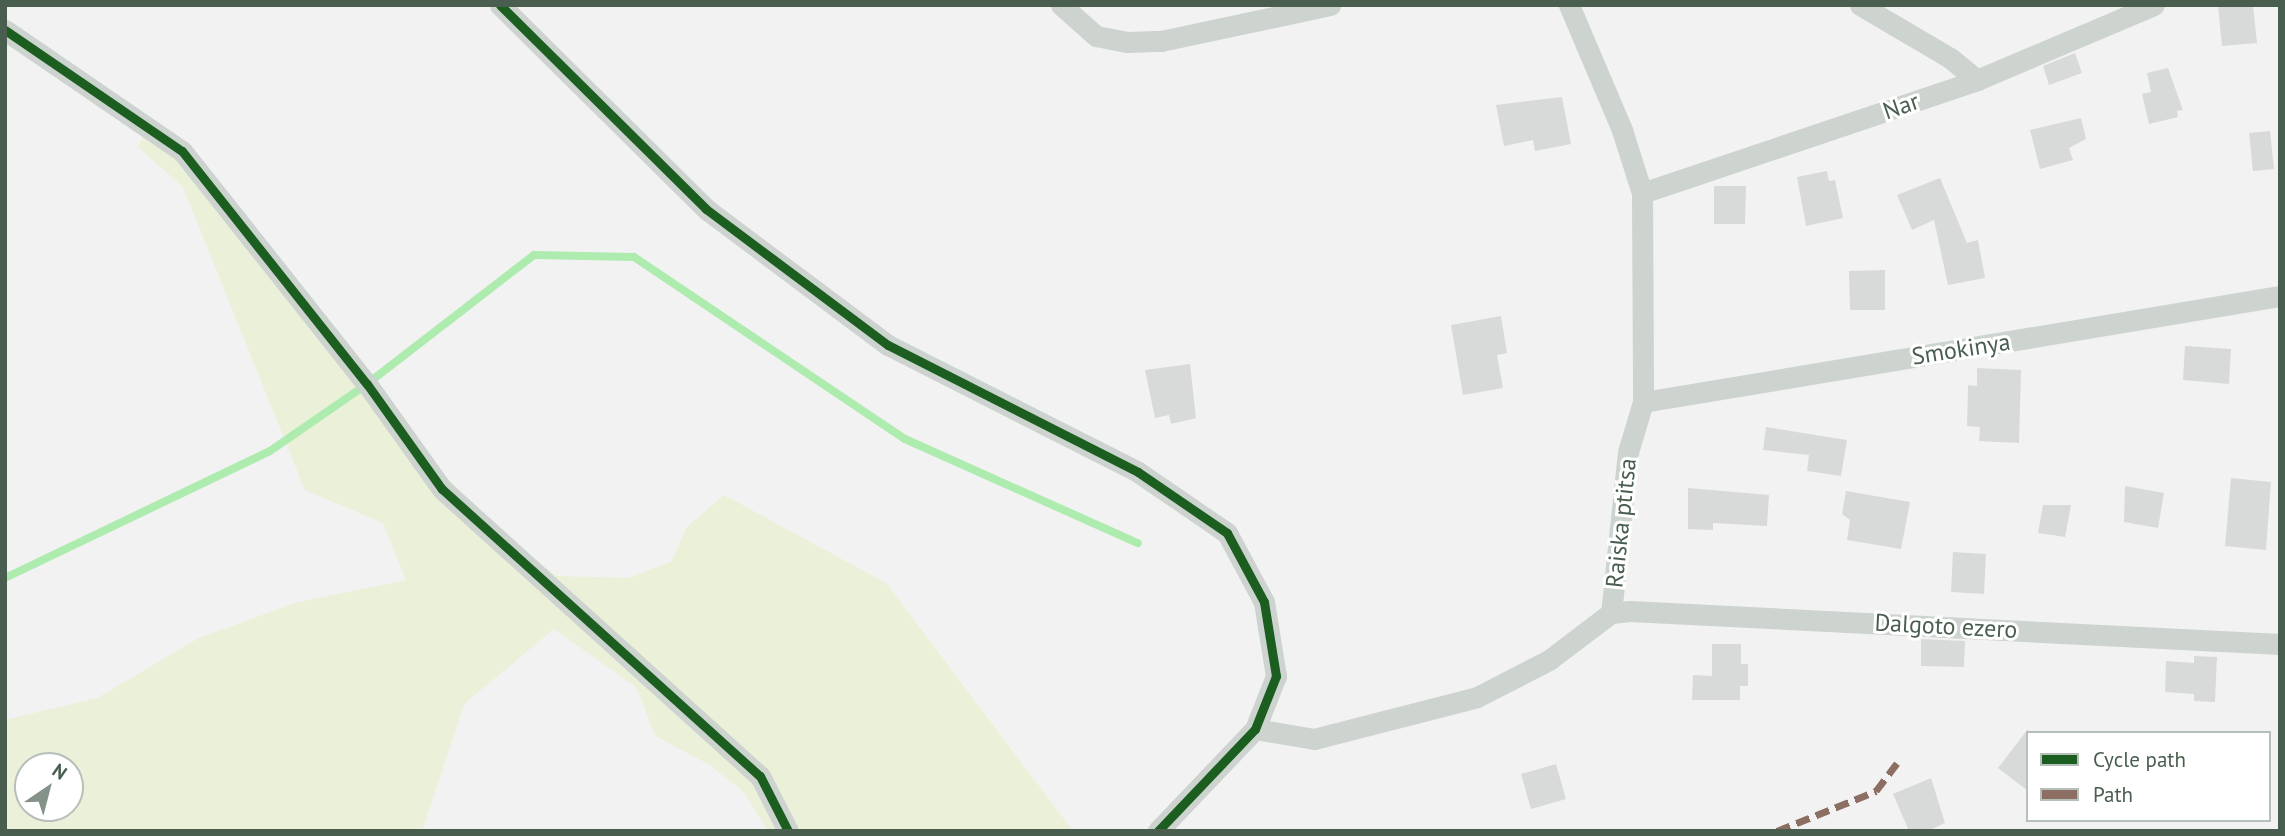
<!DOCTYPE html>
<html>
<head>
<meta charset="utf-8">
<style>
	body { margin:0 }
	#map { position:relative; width:2285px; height:836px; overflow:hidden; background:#f2f2f2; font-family:"PT Sans",sans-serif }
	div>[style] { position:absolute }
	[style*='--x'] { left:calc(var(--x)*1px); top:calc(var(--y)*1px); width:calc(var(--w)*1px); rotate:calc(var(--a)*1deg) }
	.green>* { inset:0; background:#ebf0d8 }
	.stream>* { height:8px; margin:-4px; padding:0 4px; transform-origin:4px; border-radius:4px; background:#adecae }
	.building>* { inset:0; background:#d8dad9 }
	.street>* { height:21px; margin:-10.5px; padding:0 10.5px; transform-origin:10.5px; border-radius:10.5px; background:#cdd3cf }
	.quiet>* { height:7px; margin-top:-3.5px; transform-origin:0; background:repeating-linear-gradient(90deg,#8d6e63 0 14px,transparent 0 21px) }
	.cycleway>* { height:9px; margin:-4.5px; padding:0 4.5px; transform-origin:4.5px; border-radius:4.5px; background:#1b5e20 }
	span { translate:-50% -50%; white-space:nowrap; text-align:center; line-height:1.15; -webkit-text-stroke:6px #fff; paint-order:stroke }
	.street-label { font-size:24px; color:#495e4f }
	.frame { position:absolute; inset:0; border:7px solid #495e4f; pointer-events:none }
	.legend { position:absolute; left:2026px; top:731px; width:245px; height:91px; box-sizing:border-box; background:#fff; border:2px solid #b6bfb9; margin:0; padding:9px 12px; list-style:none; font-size:21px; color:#495e4f }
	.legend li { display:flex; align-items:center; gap:14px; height:35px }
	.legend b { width:35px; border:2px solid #b6bfb9 }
	.north { position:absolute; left:14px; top:752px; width:70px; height:70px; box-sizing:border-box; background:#fff; border:2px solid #b6bfb9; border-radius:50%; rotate:35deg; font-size:19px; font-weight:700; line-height:28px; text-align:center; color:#495e4f }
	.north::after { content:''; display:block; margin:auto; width:24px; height:32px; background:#849288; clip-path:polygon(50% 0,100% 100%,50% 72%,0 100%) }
</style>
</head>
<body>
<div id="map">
	<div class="green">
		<div style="clip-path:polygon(evenodd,145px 132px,197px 170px,419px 446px,494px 530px,557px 576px,628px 578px,671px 562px,687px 527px,724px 495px,886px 583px,1073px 831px,768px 831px,743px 791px,708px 764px,655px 736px,637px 688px,554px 629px,464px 704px,422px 831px,5px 831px,5px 720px,97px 698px,199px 638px,295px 603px,406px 580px,383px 523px,305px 490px,183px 187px,138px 147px,145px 132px,28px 766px,70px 766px,70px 808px,28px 808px,28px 766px)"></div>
	</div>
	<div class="stream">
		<div style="--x:5;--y:578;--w:294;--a:-25.6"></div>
		<div style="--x:270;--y:451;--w:118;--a:-34.6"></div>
		<div style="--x:367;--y:384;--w:211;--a:-37.7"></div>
		<div style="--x:534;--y:255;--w:100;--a:1.1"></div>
		<div style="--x:634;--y:257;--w:326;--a:33.9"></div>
		<div style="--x:905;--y:439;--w:255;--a:24.1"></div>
	</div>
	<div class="building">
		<div style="clip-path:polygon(2218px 5px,2253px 5px,2257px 43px,2222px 46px)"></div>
		<div style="clip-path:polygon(2075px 53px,2082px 73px,2049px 85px,2043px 66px)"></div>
		<div style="clip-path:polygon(2168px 68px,2183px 110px,2177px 111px,2178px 117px,2149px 124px,2142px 94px,2151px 92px,2147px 73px)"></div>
		<div style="clip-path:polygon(1562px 97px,1571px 144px,1535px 151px,1533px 140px,1504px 146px,1496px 105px)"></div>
		<div style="clip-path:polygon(2081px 118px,2086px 139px,2069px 148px,2073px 160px,2040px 169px,2030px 130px)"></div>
		<div style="clip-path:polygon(2270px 131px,2274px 169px,2253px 171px,2249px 133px)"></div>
		<div style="clip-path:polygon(1827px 171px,1829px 181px,1835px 180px,1843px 218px,1806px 226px,1797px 177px)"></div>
		<div style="clip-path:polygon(1940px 178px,1967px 243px,1978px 240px,1985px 278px,1948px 285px,1934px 220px,1912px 230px,1897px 195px)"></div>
		<div style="clip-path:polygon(1714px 186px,1746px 186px,1745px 224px,1714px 224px)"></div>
		<div style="clip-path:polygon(1885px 270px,1885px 310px,1850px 310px,1849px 271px)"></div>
		<div style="clip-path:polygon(1501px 316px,1507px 353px,1497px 355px,1503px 388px,1463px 395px,1451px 325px)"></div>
		<div style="clip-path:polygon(2185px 346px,2231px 349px,2229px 384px,2183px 380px)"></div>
		<div style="clip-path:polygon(1190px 364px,1196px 418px,1171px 424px,1169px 415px,1155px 418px,1145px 370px)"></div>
		<div style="clip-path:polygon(1977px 368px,2021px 370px,2019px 443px,1979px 441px,1980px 427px,1967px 426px,1968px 385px,1977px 386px)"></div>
		<div style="clip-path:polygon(1766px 427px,1847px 440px,1841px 476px,1807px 471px,1809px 455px,1763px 450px)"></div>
		<div style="clip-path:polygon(2231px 478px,2271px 482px,2266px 550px,2225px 546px)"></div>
		<div style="clip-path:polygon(2125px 486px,2164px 493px,2158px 528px,2124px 522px)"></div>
		<div style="clip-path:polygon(1688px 488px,1769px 495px,1767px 526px,1713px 523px,1713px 530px,1688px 529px)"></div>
		<div style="clip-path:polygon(1846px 491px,1910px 502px,1901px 549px,1847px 540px,1850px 520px,1842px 514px)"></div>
		<div style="clip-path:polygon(2043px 505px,2071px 505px,2065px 537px,2038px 533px)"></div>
		<div style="clip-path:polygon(1953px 552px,1986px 554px,1984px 594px,1951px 592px)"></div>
		<div style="clip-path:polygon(1921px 639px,1965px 641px,1964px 667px,1921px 666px)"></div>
		<div style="clip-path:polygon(1712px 644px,1741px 644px,1741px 664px,1748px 664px,1748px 686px,1740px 686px,1740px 700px,1692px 700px,1693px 675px,1712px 676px)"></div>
		<div style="clip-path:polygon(2194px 656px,2217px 657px,2215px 702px,2194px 701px,2194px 694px,2165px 692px,2166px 661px,2194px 663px)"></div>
		<div style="clip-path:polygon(2028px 729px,2028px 791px,1998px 768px)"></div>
		<div style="clip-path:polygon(1556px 764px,1566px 799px,1531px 809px,1521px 774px)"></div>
		<div style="clip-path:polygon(1931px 778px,1945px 823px,1928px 831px,1909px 831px,1893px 794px)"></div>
	</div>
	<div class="street">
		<div style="--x:500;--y:5;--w:290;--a:44.7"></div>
		<div style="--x:706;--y:209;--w:227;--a:36.8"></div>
		<div style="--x:888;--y:345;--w:280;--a:26.9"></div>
		<div style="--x:1138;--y:472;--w:108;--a:34.4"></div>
		<div style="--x:1227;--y:533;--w:78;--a:61.8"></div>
		<div style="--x:1264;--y:602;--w:75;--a:80.8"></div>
		<div style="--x:1276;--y:676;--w:57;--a:111.6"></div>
		<div style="--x:1255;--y:729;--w:141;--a:133.6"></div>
		<div style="--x:1061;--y:5;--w:47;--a:41.5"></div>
		<div style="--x:1096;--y:36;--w:32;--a:11"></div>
		<div style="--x:1127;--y:42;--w:34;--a:-2"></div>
		<div style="--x:1161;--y:41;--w:173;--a:-12"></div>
		<div style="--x:1569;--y:5;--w:136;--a:67"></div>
		<div style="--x:1622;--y:130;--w:66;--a:72.4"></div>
		<div style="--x:1642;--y:193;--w:209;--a:89.7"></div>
		<div style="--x:1643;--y:402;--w:52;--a:106.7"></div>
		<div style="--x:1628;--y:452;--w:162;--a:96"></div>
		<div style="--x:1860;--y:5;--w:104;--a:30.5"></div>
		<div style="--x:1950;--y:58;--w:35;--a:39"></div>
		<div style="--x:5;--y:30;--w:214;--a:34.4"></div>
		<div style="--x:182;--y:151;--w:298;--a:51.6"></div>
		<div style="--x:367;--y:384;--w:129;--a:54.5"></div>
		<div style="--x:442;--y:489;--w:428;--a:42.1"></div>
		<div style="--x:760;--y:776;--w:62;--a:63"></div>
		<div style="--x:1642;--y:193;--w:354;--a:-18.6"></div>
		<div style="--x:1977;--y:80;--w:192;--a:-23"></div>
		<div style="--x:1643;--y:402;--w:646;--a:-9.45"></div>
		<div style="--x:1255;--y:729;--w:60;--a:9.6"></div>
		<div style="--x:1314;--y:739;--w:168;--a:-14.4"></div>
		<div style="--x:1477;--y:697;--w:81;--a:-27.2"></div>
		<div style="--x:1549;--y:660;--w:78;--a:-37.2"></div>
		<div style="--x:1611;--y:613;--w:19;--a:-6"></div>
		<div style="--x:1630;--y:611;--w:651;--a:2.91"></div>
	</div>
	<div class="quiet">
		<div style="--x:1777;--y:831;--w:107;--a:-22"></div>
		<div style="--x:1876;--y:791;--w:35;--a:-53"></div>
	</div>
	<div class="cycleway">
		<div style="--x:500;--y:5;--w:290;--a:44.7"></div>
		<div style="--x:706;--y:209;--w:227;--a:36.8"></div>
		<div style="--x:888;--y:345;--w:280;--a:26.9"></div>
		<div style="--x:1138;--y:472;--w:108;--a:34.4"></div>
		<div style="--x:1227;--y:533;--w:78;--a:61.8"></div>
		<div style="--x:1264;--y:602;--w:75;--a:80.8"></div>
		<div style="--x:1276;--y:676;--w:57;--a:111.6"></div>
		<div style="--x:1255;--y:729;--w:141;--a:133.6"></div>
		<div style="--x:5;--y:30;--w:214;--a:34.4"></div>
		<div style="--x:182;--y:151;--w:298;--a:51.6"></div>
		<div style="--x:367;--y:384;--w:129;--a:54.5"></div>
		<div style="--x:442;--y:489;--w:428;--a:42.1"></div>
		<div style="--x:760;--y:776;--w:62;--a:63"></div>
	</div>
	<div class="street-label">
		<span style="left:1901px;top:106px;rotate:-19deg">Nar</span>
		<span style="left:1961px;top:349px;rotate:-9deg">Smokinya</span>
		<span style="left:1621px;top:523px;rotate:-84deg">Raiska ptitsa</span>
		<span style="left:1946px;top:626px;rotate:3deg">Dalgoto ezero</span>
	</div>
	<div class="frame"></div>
	<ul class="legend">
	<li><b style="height:9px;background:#1b5e20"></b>Cycle path</li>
	<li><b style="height:9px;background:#8d6e63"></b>Path</li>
	</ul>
	<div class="north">N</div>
</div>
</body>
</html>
